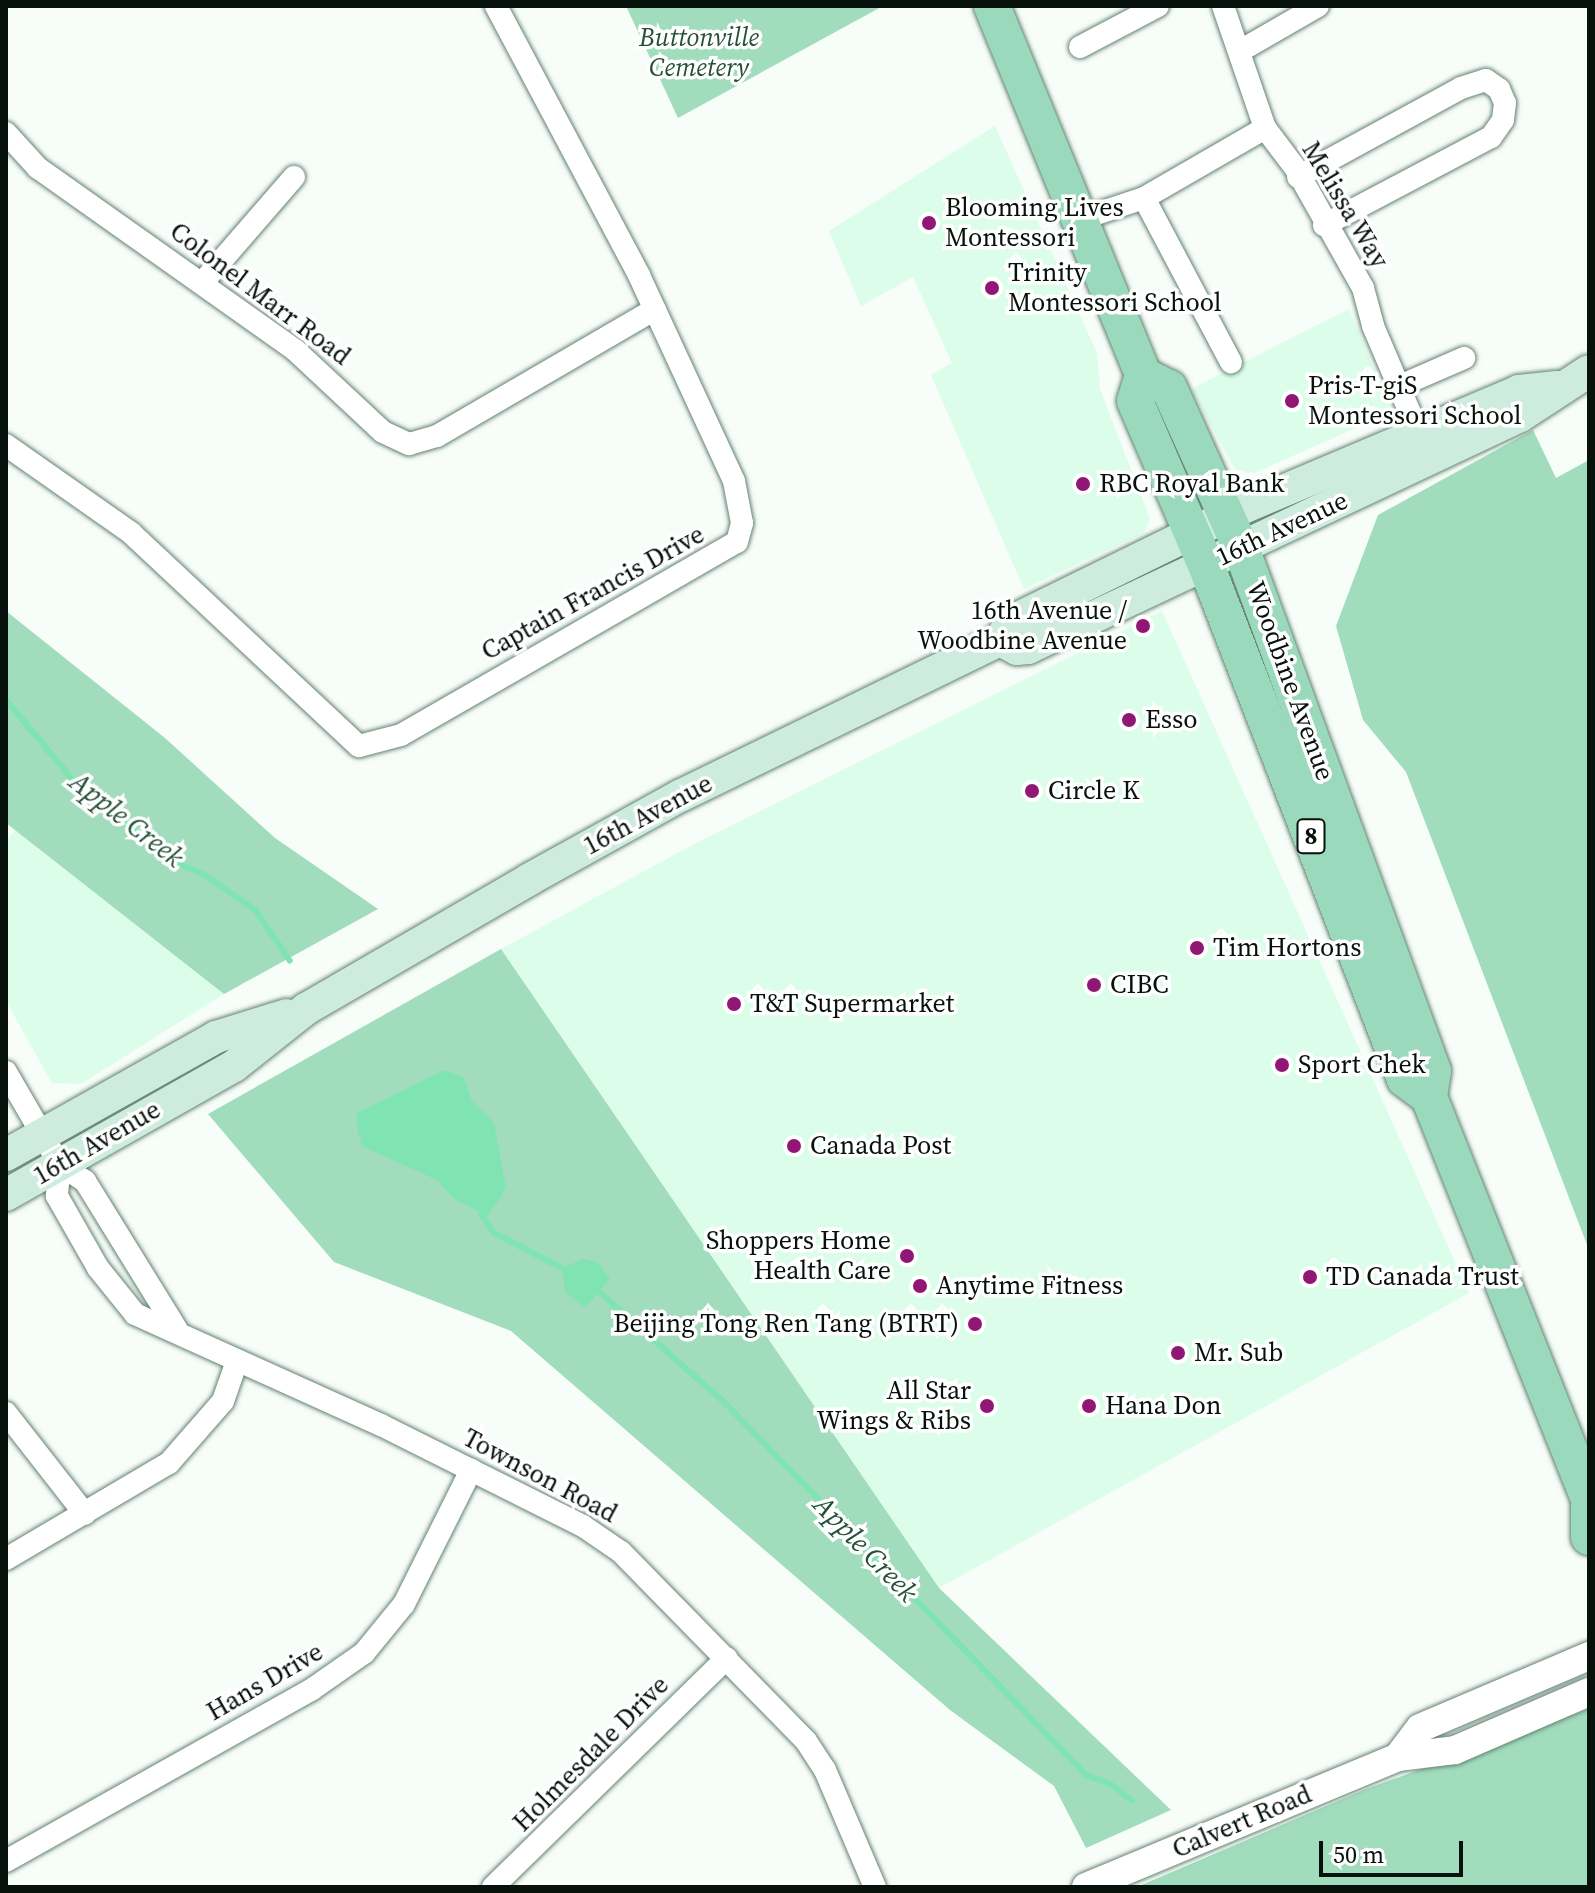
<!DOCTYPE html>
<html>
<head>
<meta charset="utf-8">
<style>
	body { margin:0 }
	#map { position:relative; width:1595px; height:1893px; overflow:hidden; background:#f7fdf9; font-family:"Source Serif 4",serif }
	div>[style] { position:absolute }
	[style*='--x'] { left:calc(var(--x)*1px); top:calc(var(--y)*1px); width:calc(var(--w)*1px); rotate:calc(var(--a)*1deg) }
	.built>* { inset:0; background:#dcfdea }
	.green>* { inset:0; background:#a1dcbc }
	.water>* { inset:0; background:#7fe4b1 }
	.stream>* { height:6px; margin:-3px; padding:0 3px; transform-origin:3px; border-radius:3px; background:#7fe4b1 }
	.roads { filter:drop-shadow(0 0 2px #648272) drop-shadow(0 0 2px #648272) }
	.minor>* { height:22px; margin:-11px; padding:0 11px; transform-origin:11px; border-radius:11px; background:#fff }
	.tertiary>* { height:28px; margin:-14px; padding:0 14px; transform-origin:14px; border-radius:14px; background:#fff }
	.secondary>* { height:32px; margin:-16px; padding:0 16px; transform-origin:16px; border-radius:16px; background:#cdecdd }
	.primary>* { height:36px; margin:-18px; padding:0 18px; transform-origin:18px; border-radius:18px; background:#9ad9bb }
	.dots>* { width:22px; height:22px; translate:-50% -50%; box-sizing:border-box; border:4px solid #fff; border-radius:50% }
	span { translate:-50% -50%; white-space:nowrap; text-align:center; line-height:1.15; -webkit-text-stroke:7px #fff; paint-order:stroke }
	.shield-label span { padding:2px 6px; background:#fff; border:2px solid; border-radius:6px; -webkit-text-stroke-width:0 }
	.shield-label { font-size:24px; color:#07120c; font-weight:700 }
	.park-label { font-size:26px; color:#254f3a; font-style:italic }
	.street-label { font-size:26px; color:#07120c }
	.poi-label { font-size:26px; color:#07120c }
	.left { translate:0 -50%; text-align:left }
	.right { translate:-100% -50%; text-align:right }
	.water-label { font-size:28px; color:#25503b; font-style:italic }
	.frame { position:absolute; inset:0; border:8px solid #07120c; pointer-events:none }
	.scale { position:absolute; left:1319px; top:1841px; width:144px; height:36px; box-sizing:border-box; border:4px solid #07120c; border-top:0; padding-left:10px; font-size:24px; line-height:28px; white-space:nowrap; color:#07120c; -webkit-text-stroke:6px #fff; paint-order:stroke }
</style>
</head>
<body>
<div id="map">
	<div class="built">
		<div style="clip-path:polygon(995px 126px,1097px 353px,1100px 389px,1150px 519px,1144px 533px,1024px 589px,931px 375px,952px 363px,913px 277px,861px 306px,829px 231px)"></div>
		<div style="clip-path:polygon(1349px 309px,1392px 412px,1252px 474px,1235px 469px,1191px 389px)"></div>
		<div style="clip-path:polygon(1162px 611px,1469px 1293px,939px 1588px,501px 949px,694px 844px)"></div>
		<div style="clip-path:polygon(15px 830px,224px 994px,81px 1084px,52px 1083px,6px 1001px,6px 842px)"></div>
	</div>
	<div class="green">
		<div style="clip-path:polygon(626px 6px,883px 6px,678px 118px)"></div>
		<div style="clip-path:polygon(1533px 430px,1556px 478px,1589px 460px,1589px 1250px,1406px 772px,1363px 720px,1336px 626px,1378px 515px)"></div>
		<div style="clip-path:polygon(6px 611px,165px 738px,275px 838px,378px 909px,224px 994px,6px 823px)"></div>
		<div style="clip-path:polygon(501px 949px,939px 1588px,1171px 1810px,1086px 1848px,1054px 1786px,950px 1710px,511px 1331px,334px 1262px,208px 1114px)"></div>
		<div style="clip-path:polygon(1589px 1709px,1589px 1887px,1137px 1887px,1366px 1789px)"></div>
	</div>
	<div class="water">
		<div style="clip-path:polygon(444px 1070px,463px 1077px,472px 1101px,494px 1123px,506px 1188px,488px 1216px,453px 1198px,437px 1180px,362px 1146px,357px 1127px,357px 1113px)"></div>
		<div style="clip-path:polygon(584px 1259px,596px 1262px,610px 1278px,585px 1308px,565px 1291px,562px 1268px)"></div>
	</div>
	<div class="stream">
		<div style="--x:6;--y:700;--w:120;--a:50.1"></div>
		<div style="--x:83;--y:792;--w:114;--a:37.9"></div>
		<div style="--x:173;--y:862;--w:31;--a:21"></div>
		<div style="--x:202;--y:873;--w:66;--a:35.1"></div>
		<div style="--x:256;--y:911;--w:60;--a:55.8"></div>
		<div style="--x:481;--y:1214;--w:23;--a:56"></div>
		<div style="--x:494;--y:1233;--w:76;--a:27.2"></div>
		<div style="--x:598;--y:1291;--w:169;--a:41.4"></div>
		<div style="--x:725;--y:1403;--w:520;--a:45.86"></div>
		<div style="--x:1087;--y:1776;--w:23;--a:18"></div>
		<div style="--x:1109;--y:1783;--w:29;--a:38"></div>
	</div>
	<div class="roads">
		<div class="minor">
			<div style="--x:1223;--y:6;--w:129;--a:71"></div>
			<div style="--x:1265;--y:128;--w:51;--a:52.9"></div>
			<div style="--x:1296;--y:169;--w:137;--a:60.6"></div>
			<div style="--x:1363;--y:288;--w:39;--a:75"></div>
			<div style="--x:1373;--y:326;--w:117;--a:66.9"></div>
			<div style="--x:1080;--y:47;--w:88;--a:-27.7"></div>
			<div style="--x:1240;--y:51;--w:90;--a:-30"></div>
			<div style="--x:6;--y:133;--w:47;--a:47.6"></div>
			<div style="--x:38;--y:168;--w:315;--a:35.3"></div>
			<div style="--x:295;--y:350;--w:120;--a:43"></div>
			<div style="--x:383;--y:432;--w:29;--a:25"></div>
			<div style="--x:409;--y:444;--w:29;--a:-16"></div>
			<div style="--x:437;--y:436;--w:252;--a:-30.2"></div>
			<div style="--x:1298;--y:177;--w:186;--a:-28.6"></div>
			<div style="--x:1461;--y:88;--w:26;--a:-18"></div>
			<div style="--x:1486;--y:80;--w:16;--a:35"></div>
			<div style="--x:1499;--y:89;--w:15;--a:67"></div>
			<div style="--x:1505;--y:103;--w:17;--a:97"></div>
			<div style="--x:1503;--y:120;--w:21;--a:125"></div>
			<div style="--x:1491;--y:137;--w:189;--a:152.2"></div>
			<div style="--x:1144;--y:198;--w:186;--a:62.1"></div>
			<div style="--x:1081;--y:219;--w:66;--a:-18.4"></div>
			<div style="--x:1144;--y:198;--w:140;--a:-30"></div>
			<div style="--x:203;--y:282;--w:139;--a:-49.1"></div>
			<div style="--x:1402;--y:385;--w:68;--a:-23.5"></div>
			<div style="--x:6;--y:445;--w:153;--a:35.1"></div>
			<div style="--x:131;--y:533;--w:312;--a:43.1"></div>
			<div style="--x:359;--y:746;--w:43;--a:-14.7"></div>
			<div style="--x:401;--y:735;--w:387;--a:-29.9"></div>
			<div style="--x:737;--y:542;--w:20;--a:-75"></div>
			<div style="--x:742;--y:523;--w:43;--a:-100.8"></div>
			<div style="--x:734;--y:481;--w:227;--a:-114.8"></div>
			<div style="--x:639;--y:275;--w:305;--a:-118"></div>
			<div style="--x:6;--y:1072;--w:108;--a:59.9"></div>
			<div style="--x:60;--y:1165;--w:30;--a:33"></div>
			<div style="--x:85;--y:1181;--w:175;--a:58.3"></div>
			<div style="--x:60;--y:1165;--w:31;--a:96"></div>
			<div style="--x:57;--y:1196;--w:83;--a:60.3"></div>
			<div style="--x:98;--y:1268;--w:59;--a:51.2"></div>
			<div style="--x:135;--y:1314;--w:270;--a:24.3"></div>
			<div style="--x:381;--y:1425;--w:226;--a:26.6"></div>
			<div style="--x:583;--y:1526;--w:46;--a:34.4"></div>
			<div style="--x:621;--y:1552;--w:264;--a:45.6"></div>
			<div style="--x:806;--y:1741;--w:35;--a:57"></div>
			<div style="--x:825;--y:1770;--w:127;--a:66.9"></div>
			<div style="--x:6;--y:1413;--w:128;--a:52"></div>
			<div style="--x:6;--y:1559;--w:189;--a:-30.5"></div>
			<div style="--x:169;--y:1463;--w:82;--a:-48.9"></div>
			<div style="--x:223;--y:1401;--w:42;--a:-70.7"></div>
			<div style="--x:6;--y:1861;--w:350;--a:-29.3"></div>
			<div style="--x:311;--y:1690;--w:65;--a:-34.9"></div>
			<div style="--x:364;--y:1653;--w:63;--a:-50.8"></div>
			<div style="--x:404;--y:1604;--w:150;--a:-63.4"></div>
			<div style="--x:493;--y:1887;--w:327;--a:-44.4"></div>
		</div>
		<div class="tertiary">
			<div style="--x:1398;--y:1757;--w:36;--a:-53"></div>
			<div style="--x:1420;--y:1728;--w:184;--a:-23.1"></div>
			<div style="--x:1086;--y:1887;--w:338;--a:-22.6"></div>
			<div style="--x:1398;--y:1757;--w:57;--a:-7"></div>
			<div style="--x:1455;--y:1750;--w:146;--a:-23.4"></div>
		</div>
		<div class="secondary">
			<div style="--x:1000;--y:640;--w:19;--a:28"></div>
			<div style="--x:1017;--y:649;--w:11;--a:-5"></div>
			<div style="--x:1028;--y:648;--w:544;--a:-25.25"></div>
			<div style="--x:1520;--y:416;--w:82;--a:-33.1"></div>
			<div style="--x:6;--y:1155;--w:241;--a:-29.3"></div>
			<div style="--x:216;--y:1037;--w:74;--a:-17.2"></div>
			<div style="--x:6;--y:1195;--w:262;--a:-29.5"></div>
			<div style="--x:234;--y:1066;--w:92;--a:-38.4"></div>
			<div style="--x:306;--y:1009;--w:259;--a:-30.1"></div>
			<div style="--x:530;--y:879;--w:171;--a:-29"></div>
			<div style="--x:680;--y:796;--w:356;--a:-26"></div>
			<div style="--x:1000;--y:640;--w:22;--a:-58"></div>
			<div style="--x:1012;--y:621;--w:259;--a:-26.1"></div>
			<div style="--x:1245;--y:507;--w:298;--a:-22.9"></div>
			<div style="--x:1519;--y:391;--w:38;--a:-6"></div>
		</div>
		<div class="primary">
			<div style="--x:992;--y:6;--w:399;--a:67.7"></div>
			<div style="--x:1143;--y:375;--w:27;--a:107"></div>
			<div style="--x:1135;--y:401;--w:179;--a:66.6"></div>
			<div style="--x:1206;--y:565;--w:551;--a:68.84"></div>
			<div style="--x:1405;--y:1079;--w:30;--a:37"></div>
			<div style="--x:1143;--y:375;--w:29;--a:27"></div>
			<div style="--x:1169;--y:388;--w:175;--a:65.8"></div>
			<div style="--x:1241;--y:548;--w:557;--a:69.84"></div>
			<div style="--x:1433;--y:1071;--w:26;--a:99"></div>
			<div style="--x:1429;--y:1097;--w:434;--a:68.3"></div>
			<div style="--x:1589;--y:1505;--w:32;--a:90"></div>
		</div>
	</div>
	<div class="dots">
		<div style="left:929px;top:223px;background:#911774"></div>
		<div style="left:992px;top:288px;background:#911774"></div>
		<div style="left:1292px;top:401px;background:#911774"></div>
		<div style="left:1083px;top:484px;background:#911774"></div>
		<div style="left:1143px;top:626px;background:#911774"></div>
		<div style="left:1129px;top:720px;background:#911774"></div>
		<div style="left:1032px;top:791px;background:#911774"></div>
		<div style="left:1197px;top:948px;background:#911774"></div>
		<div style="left:1094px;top:985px;background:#911774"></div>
		<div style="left:734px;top:1004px;background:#911774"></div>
		<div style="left:1282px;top:1065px;background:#911774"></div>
		<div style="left:794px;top:1146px;background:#911774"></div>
		<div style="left:907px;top:1256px;background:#911774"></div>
		<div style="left:1310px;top:1277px;background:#911774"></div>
		<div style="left:920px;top:1286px;background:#911774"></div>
		<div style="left:975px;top:1324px;background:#911774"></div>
		<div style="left:1178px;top:1353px;background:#911774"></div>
		<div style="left:987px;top:1406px;background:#911774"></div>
		<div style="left:1089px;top:1406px;background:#911774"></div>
	</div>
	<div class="shield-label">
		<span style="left:1311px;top:836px">8</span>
	</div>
	<div class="park-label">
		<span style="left:699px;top:53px">Buttonville<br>Cemetery</span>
	</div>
	<div class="street-label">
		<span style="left:1345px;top:205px;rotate:59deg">Melissa Way</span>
		<span style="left:260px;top:294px;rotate:37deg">Colonel Marr Road</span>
		<span style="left:1282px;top:529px;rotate:-25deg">16th Avenue</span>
		<span style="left:593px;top:593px;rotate:-29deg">Captain Francis Drive</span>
		<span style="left:1290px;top:681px;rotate:70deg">Woodbine Avenue</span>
		<span style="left:648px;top:815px;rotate:-28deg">16th Avenue</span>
		<span style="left:97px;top:1143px;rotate:-30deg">16th Avenue</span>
		<span style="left:540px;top:1476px;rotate:28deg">Townson Road</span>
		<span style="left:265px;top:1682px;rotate:-30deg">Hans Drive</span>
		<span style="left:591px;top:1754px;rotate:-45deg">Holmesdale Drive</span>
		<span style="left:1242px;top:1822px;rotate:-23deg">Calvert Road</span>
	</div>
	<div class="poi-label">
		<span class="left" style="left:945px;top:223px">Blooming Lives<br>Montessori</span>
		<span class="left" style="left:1008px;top:288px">Trinity<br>Montessori School</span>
		<span class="left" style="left:1308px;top:401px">Pris-T-giS<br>Montessori School</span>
		<span class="left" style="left:1099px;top:484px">RBC Royal Bank</span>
		<span class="right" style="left:1127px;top:626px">16th Avenue /<br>Woodbine Avenue</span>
		<span class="left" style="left:1145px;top:720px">Esso</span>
		<span class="left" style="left:1048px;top:791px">Circle K</span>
		<span class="left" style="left:1213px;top:948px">Tim Hortons</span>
		<span class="left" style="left:1110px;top:985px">CIBC</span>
		<span class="left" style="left:750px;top:1004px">T&amp;T Supermarket</span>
		<span class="left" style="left:1298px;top:1065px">Sport Chek</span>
		<span class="left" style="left:810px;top:1146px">Canada Post</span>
		<span class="right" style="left:891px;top:1256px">Shoppers Home<br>Health Care</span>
		<span class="left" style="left:1326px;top:1277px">TD Canada Trust</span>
		<span class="left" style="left:936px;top:1286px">Anytime Fitness</span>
		<span class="right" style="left:959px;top:1324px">Beijing Tong Ren Tang (BTRT)</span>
		<span class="left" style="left:1194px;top:1353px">Mr. Sub</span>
		<span class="right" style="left:971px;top:1406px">All Star<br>Wings &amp; Ribs</span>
		<span class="left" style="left:1105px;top:1406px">Hana Don</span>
	</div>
	<div class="water-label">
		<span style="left:127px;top:819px;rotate:38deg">Apple Creek</span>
		<span style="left:866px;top:1548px;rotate:46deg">Apple Creek</span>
	</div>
	<div class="frame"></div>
	<div class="scale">50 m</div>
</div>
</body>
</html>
